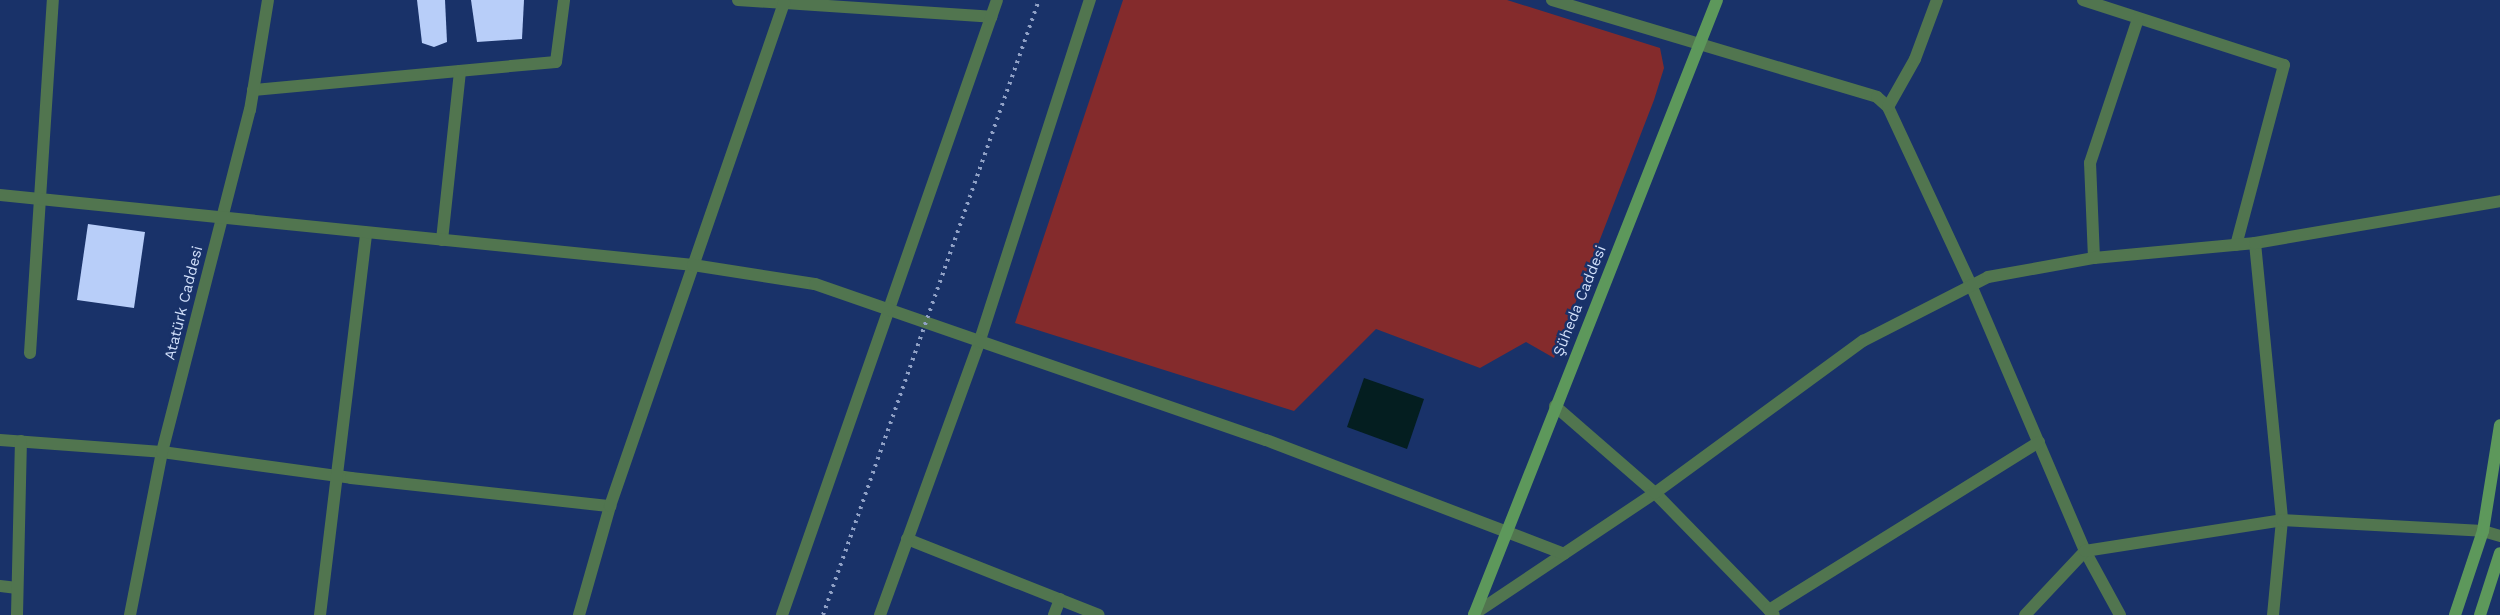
<!DOCTYPE html>
<html>
<head>
<meta charset="utf-8">
<style>
	body { margin:0 }
	#map { position:relative; width:2500px; height:615px; overflow:hidden; background:#193269; font-family:"Work Sans",sans-serif }
	div>[style] { position:absolute }
	[style*='--x'] { left:calc(var(--x)*1px); top:calc(var(--y)*1px); width:calc(var(--w)*1px); rotate:calc(var(--a)*1deg) }
	.green>* { inset:0; background:#842b2c }
	.water>* { inset:0; background:#041e20 }
	.building>* { inset:0; background:#b8cef9 }
	.minor>* { height:12px; margin:-6px; padding:0 6px; transform-origin:6px; border-radius:6px; background:#51754f }
	.tertiary>* { height:12px; margin:-6px; padding:0 6px; transform-origin:6px; border-radius:6px; background:#51754f }
	.secondary>* { height:12px; margin:-6px; padding:0 6px; transform-origin:6px; border-radius:6px; background:#5d985b }
	.rail>* { height:4px; margin-top:-2px; transform-origin:0; background:repeating-linear-gradient(90deg,#90a1c6 0 2.5px,transparent 0 7.5px) }
	span { translate:-50% -50%; white-space:nowrap; text-align:center; line-height:1.15; -webkit-text-stroke:5px #193269; paint-order:stroke }
	.street-label { font-size:15px; color:#d1dffa }
</style>
</head>
<body>
<div id="map">
	<div class="green">
		<div style="clip-path:polygon(1123px 0,1507px 0,1660px 48px,1664px 68px,1654px 100px,1554px 358px,1526px 342px,1480px 368px,1376px 329px,1294px 411px,1015px 323px)"></div>
	</div>
	<div class="water">
		<div style="clip-path:polygon(1364px 378px,1424px 399px,1407px 449px,1347px 427px)"></div>
	</div>
	<div class="building">
		<div style="clip-path:polygon(417px 0,445px 0,447px 42px,434px 47px,422px 43px)"></div>
		<div style="clip-path:polygon(471px 0,524px 0,522px 39px,477px 42px)"></div>
		<div style="clip-path:polygon(88px 224px,145px 232px,134px 308px,77px 300px)"></div>
	</div>
	<div class="minor">
		<div style="--x:738;--y:0;--w:254;--a:3.8"></div>
		<div style="--x:1552;--y:0;--w:339;--a:16.6"></div>
		<div style="--x:1877;--y:97;--w:15;--a:42"></div>
		<div style="--x:1888;--y:107;--w:196;--a:65"></div>
		<div style="--x:1971;--y:285;--w:289;--a:66.8"></div>
		<div style="--x:2085;--y:551;--w:73;--a:61.3"></div>
		<div style="--x:2083;--y:0;--w:211;--a:17.9"></div>
		<div style="--x:2284;--y:65;--w:186;--a:104.9"></div>
		<div style="--x:253;--y:90;--w:304;--a:-5.3"></div>
		<div style="--x:556;--y:62;--w:63;--a:-82.6"></div>
		<div style="--x:1888;--y:107;--w:55;--a:-60.6"></div>
		<div style="--x:1915;--y:59;--w:63;--a:-69.6"></div>
		<div style="--x:442;--y:240;--w:170;--a:-83.9"></div>
		<div style="--x:2255;--y:243;--w:278;--a:84.4"></div>
		<div style="--x:2282;--y:520;--w:95;--a:95.4"></div>
		<div style="--x:2094;--y:258;--w:95;--a:-92.4"></div>
		<div style="--x:2090;--y:163;--w:152;--a:-71.6"></div>
		<div style="--x:30;--y:353;--w:354;--a:-86.3"></div>
		<div style="--x:1555;--y:406;--w:133;--a:41"></div>
		<div style="--x:1655;--y:493;--w:170;--a:45.7"></div>
		<div style="--x:0;--y:440;--w:162;--a:4.2"></div>
		<div style="--x:162;--y:452;--w:191;--a:7.8"></div>
		<div style="--x:351;--y:478;--w:261;--a:6.2"></div>
		<div style="--x:907;--y:539;--w:206;--a:21.6"></div>
		<div style="--x:0;--y:586;--w:17;--a:7"></div>
		<div style="--x:1769;--y:610;--w:318;--a:-31.9"></div>
		<div style="--x:1474;--y:614;--w:218;--a:-33.8"></div>
		<div style="--x:1655;--y:493;--w:258;--a:-36.2"></div>
		<div style="--x:1863;--y:341;--w:140;--a:-27.1"></div>
		<div style="--x:1988;--y:277;--w:108;--a:-10.2"></div>
		<div style="--x:2094;--y:258;--w:162;--a:-5.3"></div>
		<div style="--x:2255;--y:243;--w:249;--a:-9.7"></div>
		<div style="--x:17;--y:615;--w:174;--a:-88.7"></div>
		<div style="--x:130;--y:615;--w:166;--a:-78.9"></div>
		<div style="--x:162;--y:452;--w:353;--a:-75.6"></div>
		<div style="--x:250;--y:110;--w:111;--a:-80.7"></div>
		<div style="--x:320;--y:615;--w:385;--a:-83.1"></div>
		<div style="--x:579;--y:615;--w:113;--a:-74.1"></div>
		<div style="--x:610;--y:506;--w:535;--a:-70.92"></div>
		<div style="--x:782;--y:615;--w:651;--a:-70.73"></div>
		<div style="--x:880;--y:615;--w:289;--a:-70"></div>
		<div style="--x:979;--y:343;--w:361;--a:-72.1"></div>
		<div style="--x:1054;--y:615;--w:17;--a:-69"></div>
		<div style="--x:2025;--y:615;--w:88;--a:-46.8"></div>
		<div style="--x:2085;--y:551;--w:199;--a:-8.9"></div>
		<div style="--x:2282;--y:520;--w:201;--a:3.1"></div>
		<div style="--x:2483;--y:531;--w:18;--a:16"></div>
	</div>
	<div class="tertiary">
		<div style="--x:0;--y:195;--w:697;--a:5.77"></div>
		<div style="--x:693;--y:265;--w:123;--a:8.9"></div>
		<div style="--x:815;--y:284;--w:477;--a:19.1"></div>
		<div style="--x:1266;--y:440;--w:319;--a:20.9"></div>
	</div>
	<div class="secondary">
		<div style="--x:1474;--y:615;--w:661;--a:-68.44"></div>
		<div style="--x:2455;--y:615;--w:89;--a:-71.6"></div>
		<div style="--x:2483;--y:531;--w:107;--a:-80.9"></div>
		<div style="--x:2480;--y:615;--w:65;--a:-72.1"></div>
	</div>
	<div class="rail">
		<div style="--x:823;--y:615;--w:652;--a:-70.65"></div>
	</div>
	<div class="street-label">
		<span style="left:1580px;top:301px;rotate:-68deg">Şüheda Caddesi</span>
		<span style="left:184px;top:303px;rotate:-76deg">Atatürk Caddesi</span>
	</div>
</div>
</body>
</html>
